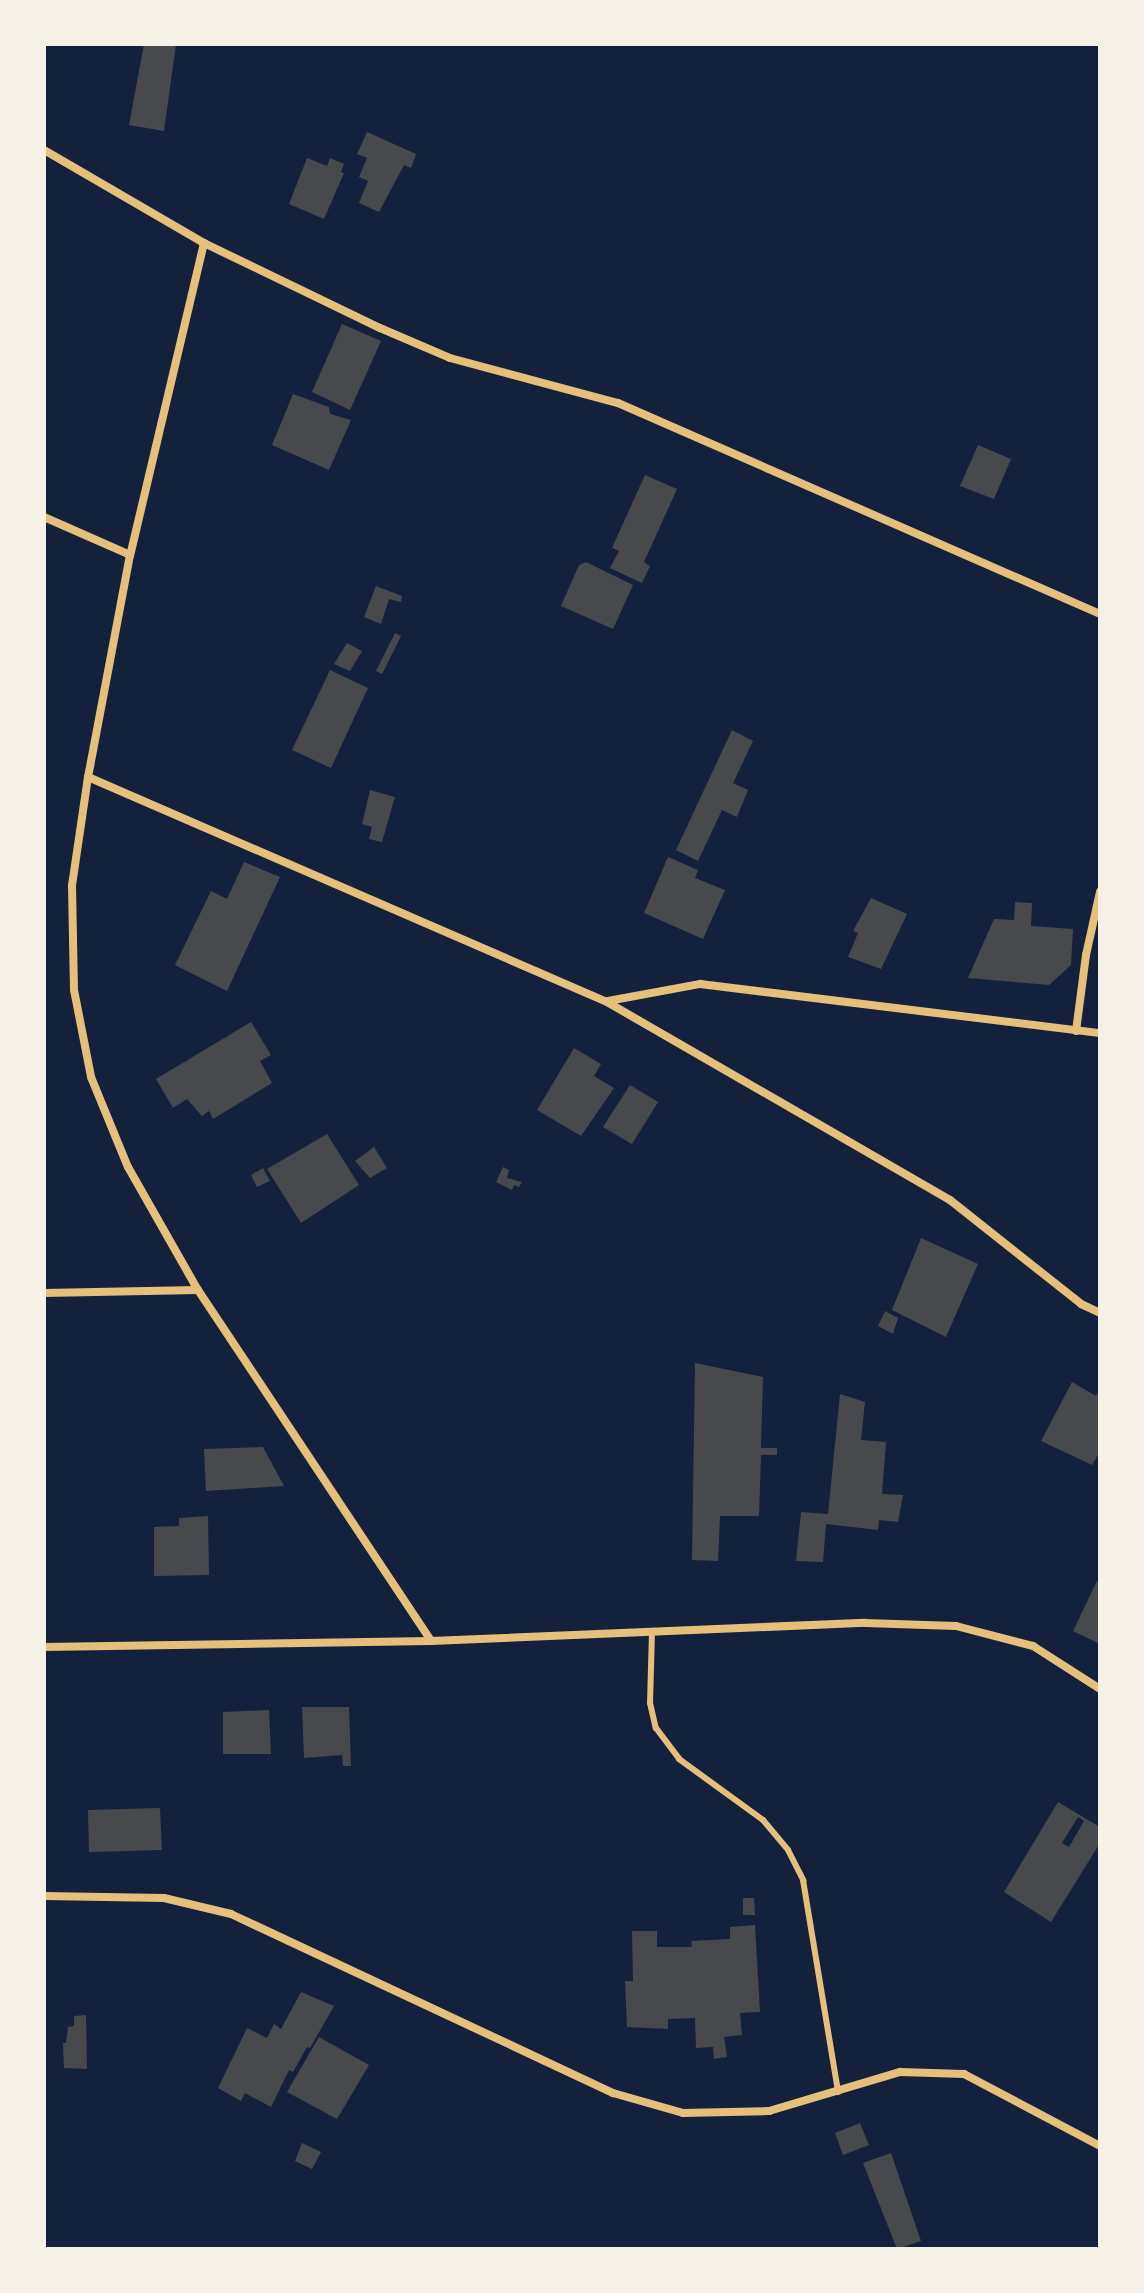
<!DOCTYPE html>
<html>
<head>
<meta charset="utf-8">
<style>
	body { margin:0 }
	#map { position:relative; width:1144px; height:2293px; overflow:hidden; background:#14213d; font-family:Figtree,sans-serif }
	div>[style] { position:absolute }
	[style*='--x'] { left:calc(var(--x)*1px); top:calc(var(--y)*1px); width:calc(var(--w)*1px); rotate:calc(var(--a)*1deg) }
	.building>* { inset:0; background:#48494c }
	.service>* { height:6px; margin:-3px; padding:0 3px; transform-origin:3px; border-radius:3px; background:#e5c07b }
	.minor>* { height:8px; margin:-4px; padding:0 4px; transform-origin:4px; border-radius:4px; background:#e5c07b }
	span { translate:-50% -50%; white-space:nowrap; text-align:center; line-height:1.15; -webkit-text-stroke:6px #f6f1e7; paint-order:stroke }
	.frame { position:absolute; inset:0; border:46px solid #f6f1e7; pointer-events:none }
</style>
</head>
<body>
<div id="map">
	<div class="building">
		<div style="clip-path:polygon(144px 44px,176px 44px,164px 131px,129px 125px)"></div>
		<div style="clip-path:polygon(367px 132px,416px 154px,411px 168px,404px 165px,379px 212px,359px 203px,368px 181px,359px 177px,367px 158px,357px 154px)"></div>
		<div style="clip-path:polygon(307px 158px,327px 166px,330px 158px,344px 164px,341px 172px,344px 173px,324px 219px,289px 204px)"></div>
		<div style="clip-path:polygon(342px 324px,381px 341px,350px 410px,312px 392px)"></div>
		<div style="clip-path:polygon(293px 394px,329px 407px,330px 414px,351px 420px,329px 470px,272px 445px)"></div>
		<div style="clip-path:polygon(978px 445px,1011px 459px,994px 499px,960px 486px)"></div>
		<div style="clip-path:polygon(645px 475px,677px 489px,644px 562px,650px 566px,642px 583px,610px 568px,619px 551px,612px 548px)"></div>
		<div style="clip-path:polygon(586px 562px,633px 585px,613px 629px,561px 606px,579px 565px)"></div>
		<div style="clip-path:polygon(376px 586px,402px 596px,401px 602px,389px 599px,381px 624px,364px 617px)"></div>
		<div style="clip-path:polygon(395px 633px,401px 636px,382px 674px,376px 671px)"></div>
		<div style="clip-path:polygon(347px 643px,362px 651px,350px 671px,334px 664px)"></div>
		<div style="clip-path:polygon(330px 670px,368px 688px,331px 768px,292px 750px)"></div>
		<div style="clip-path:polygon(732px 730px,753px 741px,733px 783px,748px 790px,737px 817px,722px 810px,698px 861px,676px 850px)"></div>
		<div style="clip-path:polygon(370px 790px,395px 797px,382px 842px,369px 839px,372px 827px,362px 824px)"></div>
		<div style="clip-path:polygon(668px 857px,698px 870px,695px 878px,725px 890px,703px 939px,644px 913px)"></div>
		<div style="clip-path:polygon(244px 862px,280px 877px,227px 991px,175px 965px,211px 891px,227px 899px)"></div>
		<div style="clip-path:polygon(871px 898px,907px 914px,881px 969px,848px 957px,858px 933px,853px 931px)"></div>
		<div style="clip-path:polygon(1015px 902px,1032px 903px,1031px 926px,1073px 929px,1071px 965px,1049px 985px,968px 978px,994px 919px,1014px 920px)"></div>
		<div style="clip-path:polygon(251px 1022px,271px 1055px,260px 1061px,272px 1083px,213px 1119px,209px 1111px,202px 1116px,187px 1099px,173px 1108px,156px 1079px)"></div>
		<div style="clip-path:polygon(574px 1048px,601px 1064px,594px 1076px,614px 1088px,581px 1136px,537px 1110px)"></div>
		<div style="clip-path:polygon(630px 1085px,658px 1102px,632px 1144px,603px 1127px)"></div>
		<div style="clip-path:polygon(327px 1134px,359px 1185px,301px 1223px,267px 1169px)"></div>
		<div style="clip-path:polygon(374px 1147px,387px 1168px,370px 1178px,355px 1161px)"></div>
		<div style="clip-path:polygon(503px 1167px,509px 1170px,507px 1178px,522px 1182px,519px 1187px,514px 1185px,512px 1190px,496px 1182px)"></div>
		<div style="clip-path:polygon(263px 1168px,270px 1181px,257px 1187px,251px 1175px)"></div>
		<div style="clip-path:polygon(921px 1238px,978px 1264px,946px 1337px,892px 1310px)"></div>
		<div style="clip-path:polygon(885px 1311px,898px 1318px,893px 1334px,878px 1326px)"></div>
		<div style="clip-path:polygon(695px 1363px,763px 1377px,761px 1448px,777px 1448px,777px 1455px,761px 1455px,759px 1516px,720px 1516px,718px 1561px,692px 1560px)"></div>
		<div style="clip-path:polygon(1072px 1382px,1096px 1396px,1100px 1388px,1100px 1451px,1092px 1465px,1041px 1441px)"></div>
		<div style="clip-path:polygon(840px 1394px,865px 1402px,861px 1440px,886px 1442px,882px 1494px,903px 1495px,898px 1522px,879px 1520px,878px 1530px,826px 1524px,823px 1562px,796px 1561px,801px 1512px,828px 1514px)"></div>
		<div style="clip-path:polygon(263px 1447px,284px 1486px,206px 1491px,204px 1449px)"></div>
		<div style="clip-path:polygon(208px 1516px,209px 1575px,154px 1576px,154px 1527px,179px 1526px,179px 1518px)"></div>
		<div style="clip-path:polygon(1097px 1581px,1100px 1582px,1100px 1644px,1073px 1631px)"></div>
		<div style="clip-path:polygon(302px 1707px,349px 1707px,351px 1766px,343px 1766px,342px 1755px,304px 1758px)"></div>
		<div style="clip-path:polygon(269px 1710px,271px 1754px,223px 1754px,223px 1712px)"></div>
		<div style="clip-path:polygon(evenodd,1058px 1802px,1100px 1827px,1100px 1843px,1051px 1922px,1004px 1892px,1058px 1802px,1078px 1817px,1084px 1821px,1069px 1847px,1062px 1843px,1078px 1817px)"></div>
		<div style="clip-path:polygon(160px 1808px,162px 1850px,89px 1852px,88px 1810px)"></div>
		<div style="clip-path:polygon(743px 1898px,754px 1898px,755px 1915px,743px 1915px)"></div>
		<div style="clip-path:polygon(755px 1925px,760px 2012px,740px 2013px,742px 2035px,724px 2037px,727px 2057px,714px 2059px,713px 2047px,696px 2048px,695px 2018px,668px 2019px,668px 2029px,627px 2027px,625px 1981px,633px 1981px,632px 1931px,657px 1931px,657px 1947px,692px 1947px,691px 1941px,730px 1939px,730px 1927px)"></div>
		<div style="clip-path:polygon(301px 1992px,334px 2006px,310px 2048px,307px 2047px,293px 2072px,289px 2070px,271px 2107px,245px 2093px,241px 2101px,218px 2088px,247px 2028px,267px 2038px,274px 2024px,281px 2029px)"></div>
		<div style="clip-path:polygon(86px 2015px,87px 2069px,64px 2068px,63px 2043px,66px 2043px,68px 2027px,74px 2026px,74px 2016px)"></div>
		<div style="clip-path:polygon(319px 2037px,369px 2065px,337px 2119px,287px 2092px)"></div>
		<div style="clip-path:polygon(860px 2123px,869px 2145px,843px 2155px,835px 2133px)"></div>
		<div style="clip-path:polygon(302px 2143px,321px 2152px,312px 2169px,295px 2161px)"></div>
		<div style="clip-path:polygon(891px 2153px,921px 2241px,897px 2249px,863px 2163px)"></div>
	</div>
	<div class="service">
		<div style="--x:652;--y:1632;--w:71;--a:91.6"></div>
		<div style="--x:650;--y:1703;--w:26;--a:77"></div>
		<div style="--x:656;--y:1728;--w:39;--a:53"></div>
		<div style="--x:679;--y:1759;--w:104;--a:36"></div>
		<div style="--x:763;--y:1820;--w:39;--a:50"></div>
		<div style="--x:788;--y:1850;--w:34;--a:63"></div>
		<div style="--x:803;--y:1880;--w:215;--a:80.6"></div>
	</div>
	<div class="minor">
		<div style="--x:44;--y:150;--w:185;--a:30.2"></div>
		<div style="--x:204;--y:243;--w:195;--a:25.8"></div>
		<div style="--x:380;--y:328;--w:76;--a:23.2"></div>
		<div style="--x:450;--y:358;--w:174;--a:15"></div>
		<div style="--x:618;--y:403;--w:526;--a:23.64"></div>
		<div style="--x:204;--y:243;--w:321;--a:103.3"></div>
		<div style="--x:130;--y:555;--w:226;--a:100.7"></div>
		<div style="--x:88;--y:777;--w:110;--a:98.4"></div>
		<div style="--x:72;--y:886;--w:104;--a:88.9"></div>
		<div style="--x:74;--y:990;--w:89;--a:78.9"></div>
		<div style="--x:91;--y:1077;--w:97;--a:67.7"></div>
		<div style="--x:128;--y:1167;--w:142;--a:60.4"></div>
		<div style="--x:198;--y:1290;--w:421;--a:56.4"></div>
		<div style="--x:44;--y:517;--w:94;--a:23.8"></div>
		<div style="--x:88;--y:777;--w:566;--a:23.44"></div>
		<div style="--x:607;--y:1002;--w:396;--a:30"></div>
		<div style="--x:950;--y:1200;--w:167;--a:38.4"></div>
		<div style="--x:1081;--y:1304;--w:21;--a:25"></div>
		<div style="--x:608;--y:1001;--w:94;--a:-10.5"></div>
		<div style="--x:700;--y:984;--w:403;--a:7"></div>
		<div style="--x:1076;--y:1031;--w:77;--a:-82.5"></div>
		<div style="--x:1086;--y:955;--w:65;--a:-77.5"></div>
		<div style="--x:44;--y:1293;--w:154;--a:-1.1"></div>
		<div style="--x:44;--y:1647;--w:387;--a:-0.9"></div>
		<div style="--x:431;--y:1641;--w:434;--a:-2.4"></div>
		<div style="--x:865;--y:1623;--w:91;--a:1.9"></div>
		<div style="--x:956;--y:1626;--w:80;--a:14.6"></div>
		<div style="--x:1033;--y:1646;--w:80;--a:32.7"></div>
		<div style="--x:44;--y:1896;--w:120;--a:1"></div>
		<div style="--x:164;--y:1898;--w:69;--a:13.4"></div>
		<div style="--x:231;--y:1914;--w:422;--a:25.1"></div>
		<div style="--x:613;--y:2093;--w:73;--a:15.9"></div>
		<div style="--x:683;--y:2113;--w:86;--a:-1.3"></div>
		<div style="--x:769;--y:2111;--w:137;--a:-16.6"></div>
		<div style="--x:900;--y:2072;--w:64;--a:1.8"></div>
		<div style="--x:964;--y:2074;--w:154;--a:27.9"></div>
	</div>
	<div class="frame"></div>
</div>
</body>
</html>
